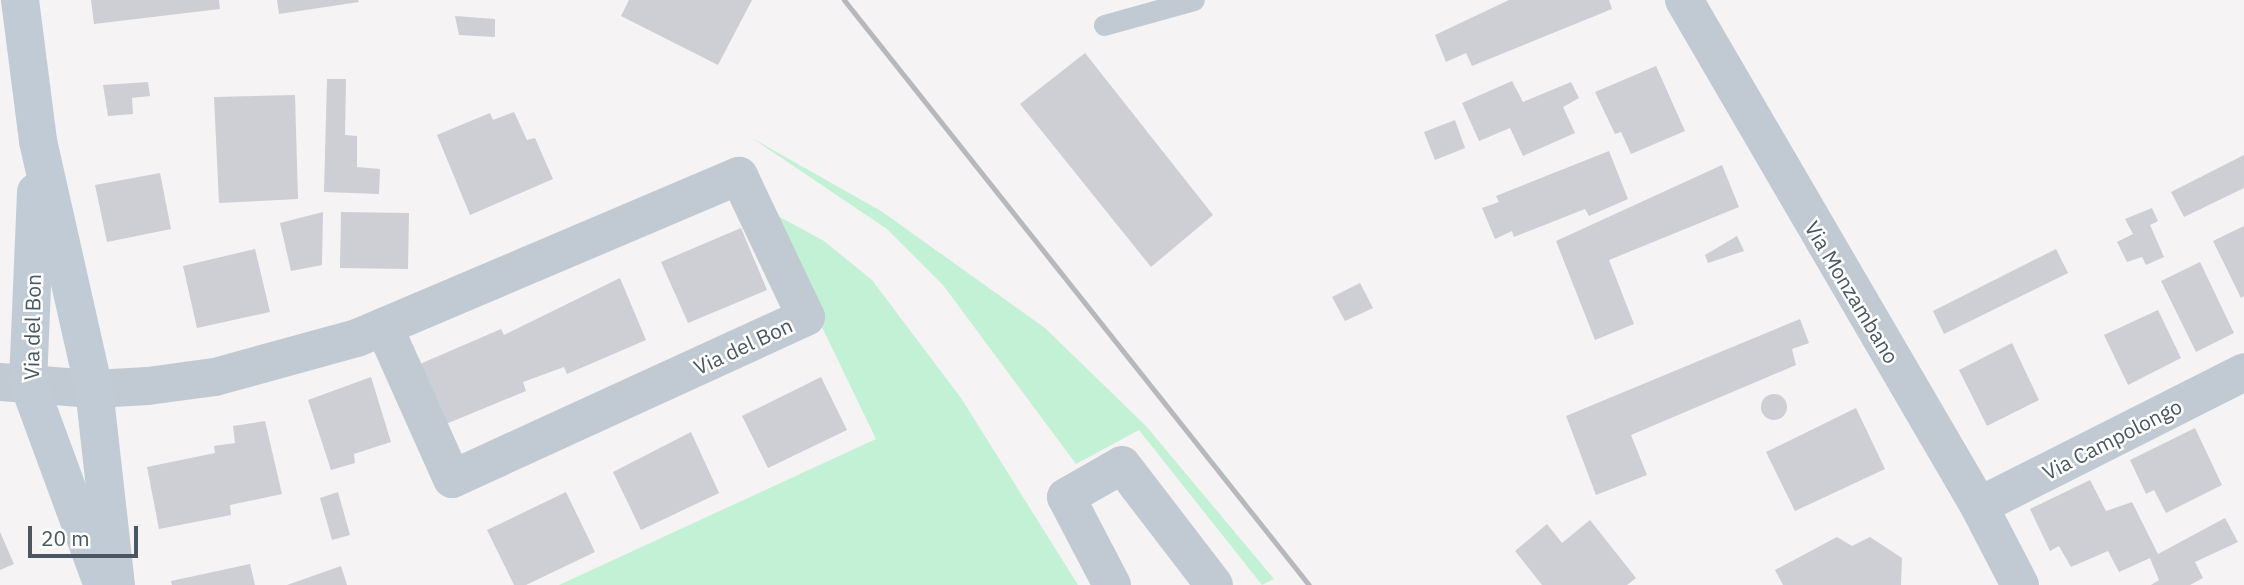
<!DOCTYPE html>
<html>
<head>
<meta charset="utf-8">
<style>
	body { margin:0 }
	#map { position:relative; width:2244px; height:585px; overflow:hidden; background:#f5f3f3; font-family:"IBM Plex Sans",sans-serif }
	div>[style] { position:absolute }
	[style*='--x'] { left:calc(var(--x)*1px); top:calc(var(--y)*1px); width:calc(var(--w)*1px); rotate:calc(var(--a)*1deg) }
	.green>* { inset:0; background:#c3f1d5 }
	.building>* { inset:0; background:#cdcfd5 }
	.round { border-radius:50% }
	.lane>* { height:21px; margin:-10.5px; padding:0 10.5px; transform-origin:10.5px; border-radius:10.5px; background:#c1cad2 }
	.street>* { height:38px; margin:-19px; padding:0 19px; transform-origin:19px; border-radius:19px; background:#c1cad2 }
	.secondary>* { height:38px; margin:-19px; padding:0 19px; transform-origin:19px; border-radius:19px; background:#c1cbd6 }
	.rail>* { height:5px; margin:-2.5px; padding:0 2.5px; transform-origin:2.5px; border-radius:2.5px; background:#b5b8bd }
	span { translate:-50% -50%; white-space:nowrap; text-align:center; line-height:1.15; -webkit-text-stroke:5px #fff; paint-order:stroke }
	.street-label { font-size:21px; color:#4a5661 }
	.scale { position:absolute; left:28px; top:526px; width:110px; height:32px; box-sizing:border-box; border:4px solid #4a5661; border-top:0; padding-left:9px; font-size:21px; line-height:24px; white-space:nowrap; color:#4a5661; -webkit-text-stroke:5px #fff; paint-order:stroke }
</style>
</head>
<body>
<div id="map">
	<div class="green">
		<div style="clip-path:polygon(752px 138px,881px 211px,1045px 328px,1146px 426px,1274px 579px,1262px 585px,1139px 430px,1076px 464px,943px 285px,887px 229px)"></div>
		<div style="clip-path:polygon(765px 209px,824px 241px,872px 280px,961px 398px,1078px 585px,559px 585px,876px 439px)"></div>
	</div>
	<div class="building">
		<div style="clip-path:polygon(91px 0,219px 0,220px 9px,94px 24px)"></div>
		<div style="clip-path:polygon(277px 0,358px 0,359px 2px,279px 14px)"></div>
		<div style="clip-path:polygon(629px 0,752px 0,718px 65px,621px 16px)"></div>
		<div style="clip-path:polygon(1509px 0,1609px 0,1612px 9px,1472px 66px,1466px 53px,1446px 62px,1435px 35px)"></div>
		<div style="clip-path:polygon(455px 16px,495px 19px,495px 37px,459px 35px)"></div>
		<div style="clip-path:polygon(1085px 53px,1213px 215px,1151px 267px,1020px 104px)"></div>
		<div style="clip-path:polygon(1656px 66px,1685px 131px,1631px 154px,1621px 132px,1615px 134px,1595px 92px)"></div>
		<div style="clip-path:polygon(327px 79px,346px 79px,345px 135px,357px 136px,357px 167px,380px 169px,379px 194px,324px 192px)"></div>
		<div style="clip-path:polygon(1512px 81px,1523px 102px,1571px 82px,1579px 98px,1563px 107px,1575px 133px,1523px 156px,1510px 128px,1479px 141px,1462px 103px)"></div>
		<div style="clip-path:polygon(148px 82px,150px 96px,132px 98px,133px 114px,108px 116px,103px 85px)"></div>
		<div style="clip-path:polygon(295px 95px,298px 199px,219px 203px,214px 97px)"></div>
		<div style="clip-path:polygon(514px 112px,527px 140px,535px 138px,553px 179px,470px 215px,437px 135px,490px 113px,493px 120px)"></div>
		<div style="clip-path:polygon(1455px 120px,1465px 148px,1435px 160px,1424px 132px)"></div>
		<div style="clip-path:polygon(1609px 151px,1628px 199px,1589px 216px,1585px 209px,1514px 237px,1512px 231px,1495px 239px,1482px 208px,1499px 202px,1496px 196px)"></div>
		<div style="clip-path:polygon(2244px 155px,2244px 188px,2184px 217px,2171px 192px)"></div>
		<div style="clip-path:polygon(1722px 165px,1739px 207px,1609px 260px,1634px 324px,1595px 340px,1556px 241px)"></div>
		<div style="clip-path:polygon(160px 173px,171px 229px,107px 242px,95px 185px)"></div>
		<div style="clip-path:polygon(2152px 208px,2158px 221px,2150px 225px,2164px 257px,2146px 265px,2142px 257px,2127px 262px,2117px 242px,2133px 234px,2125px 219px)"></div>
		<div style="clip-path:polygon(323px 212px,322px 265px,291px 271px,280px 223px)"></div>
		<div style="clip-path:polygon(341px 212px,409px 213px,408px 269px,340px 268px)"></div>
		<div style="clip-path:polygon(2244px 226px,2244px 296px,2241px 298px,2213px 241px)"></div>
		<div style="clip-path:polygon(741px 228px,767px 290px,688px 323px,661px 262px)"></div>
		<div style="clip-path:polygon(1737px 236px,1744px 251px,1708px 263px,1705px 255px)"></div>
		<div style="clip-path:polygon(255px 249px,270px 312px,197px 328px,183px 266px)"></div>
		<div style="clip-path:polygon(2056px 249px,2068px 273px,1944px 334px,1933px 311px)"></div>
		<div style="clip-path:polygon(2200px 262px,2234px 333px,2196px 352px,2161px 281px)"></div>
		<div style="clip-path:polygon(620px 278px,646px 340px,567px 374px,564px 367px,523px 382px,526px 391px,446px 424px,420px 364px,501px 329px,504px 335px)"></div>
		<div style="clip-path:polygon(1360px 283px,1373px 308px,1345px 321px,1332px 297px)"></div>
		<div style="clip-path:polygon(2158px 310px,2181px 358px,2128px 385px,2104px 335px)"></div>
		<div style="clip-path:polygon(1800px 319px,1809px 343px,1792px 349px,1796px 365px,1631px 435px,1647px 475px,1596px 495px,1566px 416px)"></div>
		<div style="clip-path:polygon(2012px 343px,2039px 400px,1987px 426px,1959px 370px)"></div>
		<div style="clip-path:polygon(371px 377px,391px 442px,354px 454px,355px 463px,331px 470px,308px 400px)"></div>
		<div style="clip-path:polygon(821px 377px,847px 430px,768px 468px,742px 416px)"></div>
		<div class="round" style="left:1761px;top:394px;width:26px;height:26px"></div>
		<div style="clip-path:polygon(1856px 408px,1885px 469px,1795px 511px,1766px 452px)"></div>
		<div style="clip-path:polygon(265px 421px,282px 494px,230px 505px,231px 515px,159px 529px,147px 467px,215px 453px,214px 446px,235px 443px,233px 426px)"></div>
		<div style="clip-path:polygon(2195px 428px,2222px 485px,2166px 513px,2154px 490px,2146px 494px,2130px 460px)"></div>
		<div style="clip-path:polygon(691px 432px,719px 493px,641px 530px,613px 472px)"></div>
		<div style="clip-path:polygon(2090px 480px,2106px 511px,2132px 502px,2158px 554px,2225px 518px,2238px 542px,2195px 562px,2203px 578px,2190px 585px,2151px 585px,2159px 580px,2150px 558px,2119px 572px,2108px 551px,2071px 567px,2059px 546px,2050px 551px,2030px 509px)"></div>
		<div style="clip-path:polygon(338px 492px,350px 535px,332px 540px,320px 498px)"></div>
		<div style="clip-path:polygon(566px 492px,595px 552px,526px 585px,514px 585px,487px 530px)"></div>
		<div style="clip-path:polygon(1590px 520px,1636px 578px,1627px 585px,1542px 585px,1515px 551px,1547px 524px,1562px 543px)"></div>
		<div style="clip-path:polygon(0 532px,14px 564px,0 570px)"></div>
		<div style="clip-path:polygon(1837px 537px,1852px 546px,1870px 537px,1902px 558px,1901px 585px,1783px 585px,1775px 570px)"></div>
		<div style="clip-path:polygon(250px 564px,255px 585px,172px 585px,171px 581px)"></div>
		<div style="clip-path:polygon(341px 566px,347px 585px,287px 585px)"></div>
	</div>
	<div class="lane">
		<div style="--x:1104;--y:25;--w:93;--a:-15.5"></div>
	</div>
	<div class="street">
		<div style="--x:1684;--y:0;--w:586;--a:59.76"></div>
		<div style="--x:1979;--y:506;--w:89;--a:62.6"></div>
		<div style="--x:0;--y:382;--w:94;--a:4.3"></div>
		<div style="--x:94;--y:389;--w:54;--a:-3.2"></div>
		<div style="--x:148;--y:386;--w:68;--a:-7.7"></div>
		<div style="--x:215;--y:377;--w:147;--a:-15.4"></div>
		<div style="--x:357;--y:338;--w:415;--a:-23"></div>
		<div style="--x:739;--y:176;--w:156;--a:64.6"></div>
		<div style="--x:806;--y:317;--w:389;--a:155.4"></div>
		<div style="--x:452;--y:479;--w:167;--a:-114.1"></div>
		<div style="--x:1979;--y:506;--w:297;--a:-26.8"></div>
		<div style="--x:1112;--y:585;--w:99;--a:-117.6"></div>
		<div style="--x:1066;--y:497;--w:64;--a:-29.7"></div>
		<div style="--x:1122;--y:465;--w:151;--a:52.5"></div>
	</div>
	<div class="secondary">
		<div style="--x:20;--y:0;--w:142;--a:82.7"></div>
		<div style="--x:38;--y:141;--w:254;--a:77.3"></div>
		<div style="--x:94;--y:389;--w:197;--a:83.6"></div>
		<div style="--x:36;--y:192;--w:190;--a:92.4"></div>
		<div style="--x:28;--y:382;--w:211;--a:69.8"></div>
	</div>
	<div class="rail">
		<div style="--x:844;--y:0;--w:747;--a:51.52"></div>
	</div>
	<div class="street-label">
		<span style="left:1852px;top:292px;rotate:59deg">Via Monzambano</span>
		<span style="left:32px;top:327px;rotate:-89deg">Via del Bon</span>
		<span style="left:743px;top:346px;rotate:-25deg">Via del Bon</span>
		<span style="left:2112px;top:439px;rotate:-27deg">Via Campolongo</span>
	</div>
	<div class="scale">20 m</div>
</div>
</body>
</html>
